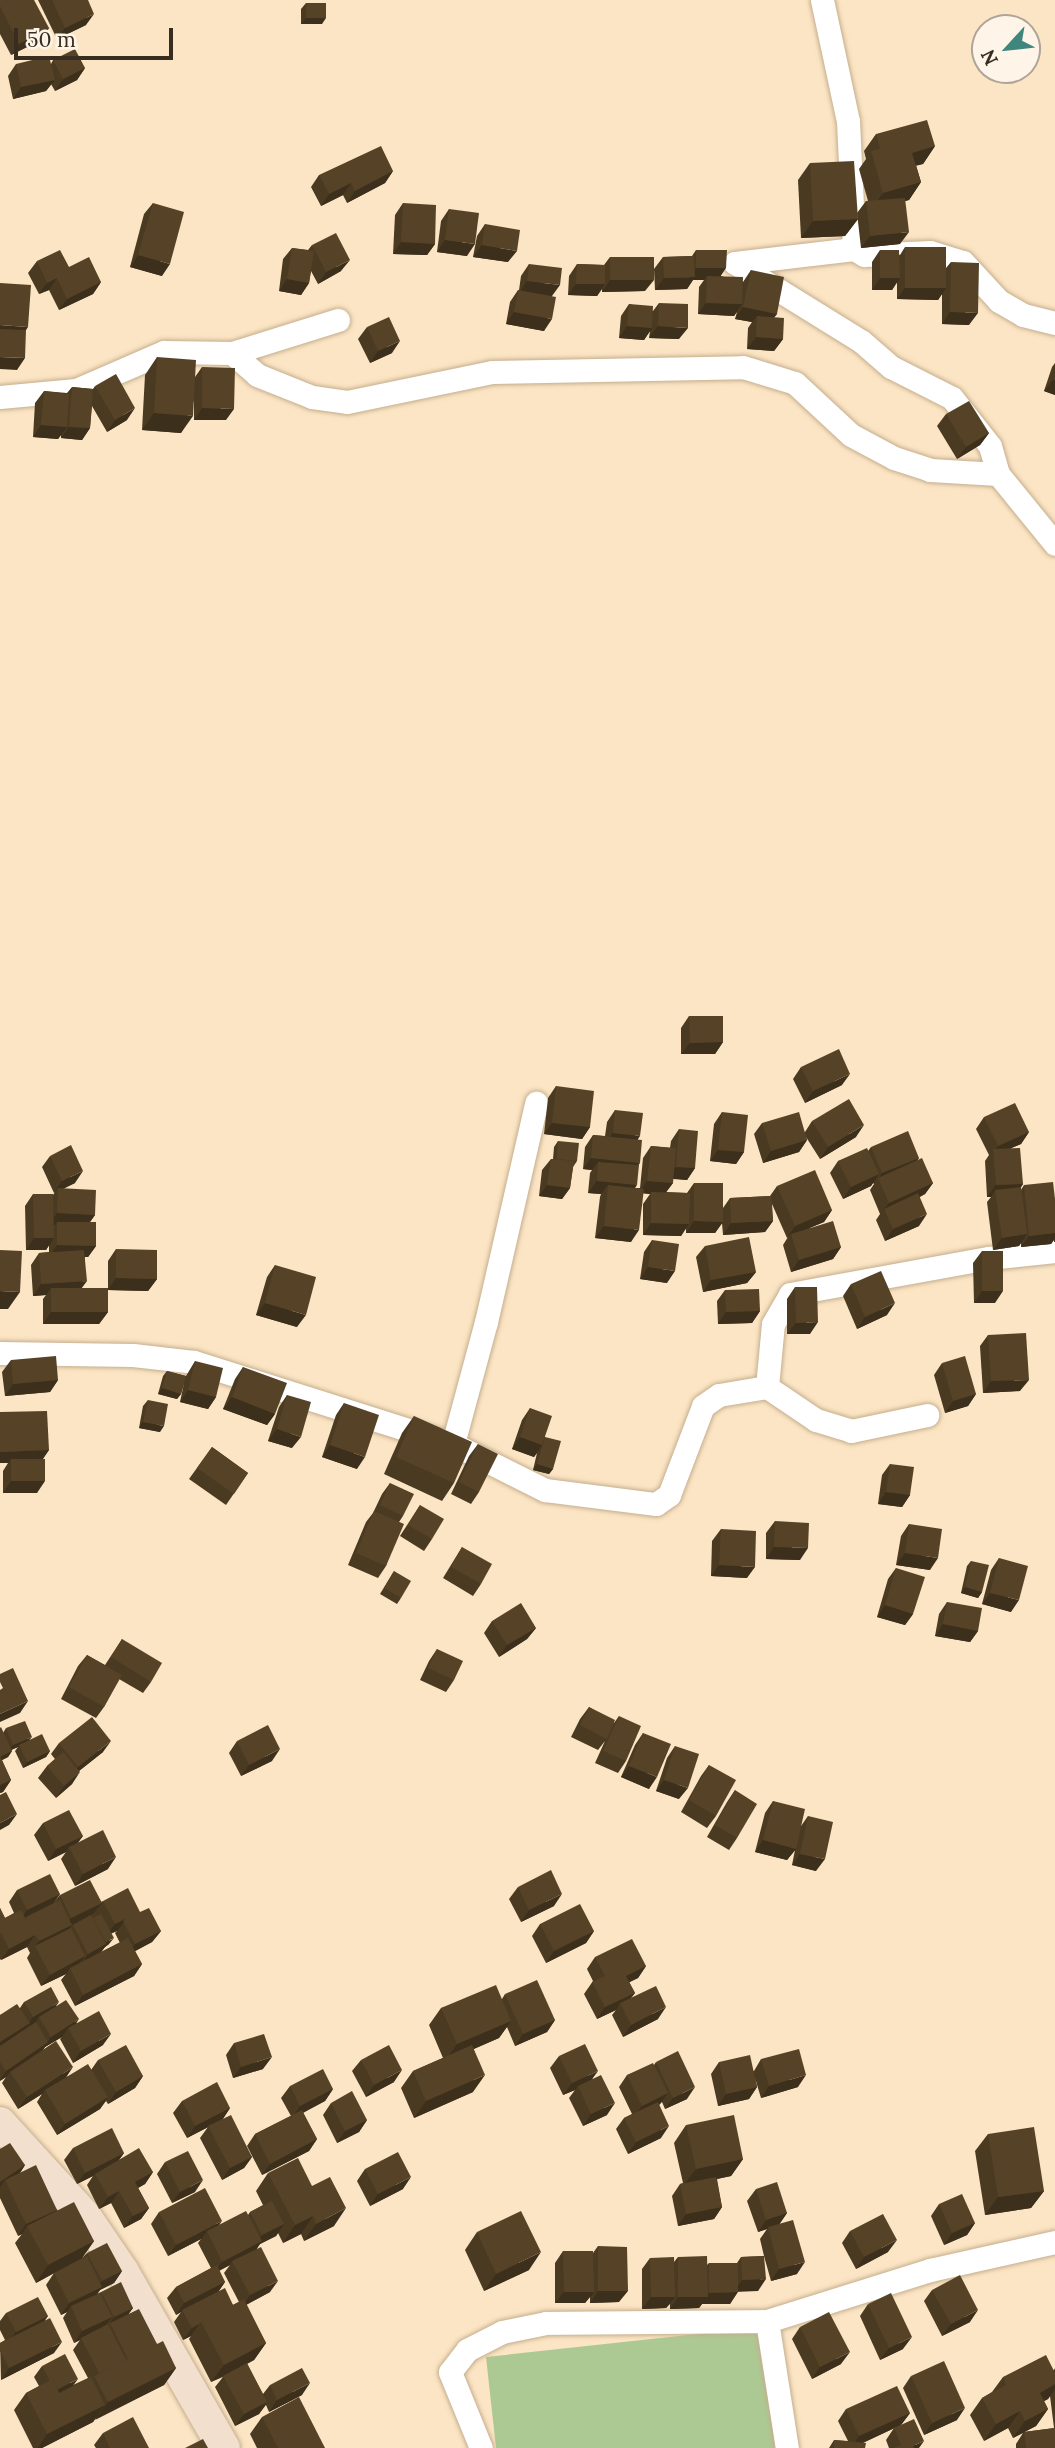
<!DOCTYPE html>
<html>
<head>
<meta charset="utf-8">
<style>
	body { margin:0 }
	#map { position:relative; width:1055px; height:2448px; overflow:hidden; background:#fce5c4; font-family:Lora,serif }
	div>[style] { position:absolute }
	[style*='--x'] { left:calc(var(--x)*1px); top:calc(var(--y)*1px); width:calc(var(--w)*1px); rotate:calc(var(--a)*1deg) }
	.green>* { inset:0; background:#adc993 }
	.roads { filter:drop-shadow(0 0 2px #c4ae8e) drop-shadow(0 0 2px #c4ae8e) }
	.street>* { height:23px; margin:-11.5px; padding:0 11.5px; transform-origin:11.5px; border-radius:11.5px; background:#fff }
	.secondary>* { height:32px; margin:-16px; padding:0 16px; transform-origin:16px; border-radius:16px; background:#f3dfce }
	.wall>* { inset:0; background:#4a3a22 }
	.shaded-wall>* { inset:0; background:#3c2f1b }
	.building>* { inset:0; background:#564327 }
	span { translate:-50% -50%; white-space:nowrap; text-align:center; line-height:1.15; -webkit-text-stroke:7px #fef5e8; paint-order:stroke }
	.north { position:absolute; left:971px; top:14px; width:70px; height:70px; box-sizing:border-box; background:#fef5e8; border:2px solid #aea598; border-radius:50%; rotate:243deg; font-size:19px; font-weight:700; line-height:28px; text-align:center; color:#372e21 }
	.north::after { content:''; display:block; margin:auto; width:24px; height:32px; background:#3f867e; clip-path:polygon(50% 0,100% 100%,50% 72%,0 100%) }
	.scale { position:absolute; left:14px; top:28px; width:159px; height:32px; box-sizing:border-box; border:4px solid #372e21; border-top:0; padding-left:9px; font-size:21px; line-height:24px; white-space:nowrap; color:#372e21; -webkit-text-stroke:5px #fef5e8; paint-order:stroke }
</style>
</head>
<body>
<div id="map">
	<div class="green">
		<div style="clip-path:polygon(762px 2327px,775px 2448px,496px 2448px,486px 2357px)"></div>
	</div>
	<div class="roads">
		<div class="street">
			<div style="--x:822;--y:0;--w:124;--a:77.9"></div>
			<div style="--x:848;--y:121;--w:128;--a:87.3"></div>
			<div style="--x:854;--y:249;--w:12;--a:31"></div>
			<div style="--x:864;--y:255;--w:66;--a:-2.6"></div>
			<div style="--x:930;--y:252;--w:34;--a:17"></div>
			<div style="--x:963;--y:262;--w:53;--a:47.3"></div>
			<div style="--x:999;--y:301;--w:28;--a:30"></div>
			<div style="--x:1023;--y:315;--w:33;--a:14"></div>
			<div style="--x:854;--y:249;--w:120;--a:173.3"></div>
			<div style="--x:735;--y:263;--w:148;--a:31.8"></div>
			<div style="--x:861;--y:341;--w:40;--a:41"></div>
			<div style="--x:891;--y:367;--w:68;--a:26.9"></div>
			<div style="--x:952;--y:398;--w:61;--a:51.6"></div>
			<div style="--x:990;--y:446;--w:29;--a:74"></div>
			<div style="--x:232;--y:353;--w:111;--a:-17.3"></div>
			<div style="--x:0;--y:397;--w:76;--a:-5.3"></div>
			<div style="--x:76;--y:390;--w:96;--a:-23.4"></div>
			<div style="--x:164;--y:352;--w:68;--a:0.8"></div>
			<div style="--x:232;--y:353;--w:33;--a:41"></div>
			<div style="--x:257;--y:375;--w:59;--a:21.8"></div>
			<div style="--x:312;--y:397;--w:35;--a:8"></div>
			<div style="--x:347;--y:402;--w:148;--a:-11.7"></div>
			<div style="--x:492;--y:372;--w:251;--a:-1.1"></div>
			<div style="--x:743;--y:367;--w:54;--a:17.1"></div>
			<div style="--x:795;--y:383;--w:76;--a:42.9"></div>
			<div style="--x:851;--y:435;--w:49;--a:28.1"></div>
			<div style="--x:894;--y:458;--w:38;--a:18"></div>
			<div style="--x:930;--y:470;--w:68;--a:3.4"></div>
			<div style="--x:998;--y:474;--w:90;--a:50.8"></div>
			<div style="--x:0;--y:1353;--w:133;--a:0.9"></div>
			<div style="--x:133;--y:1355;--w:61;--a:6.5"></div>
			<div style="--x:194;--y:1362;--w:272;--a:17.6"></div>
			<div style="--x:453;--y:1444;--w:103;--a:26.6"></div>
			<div style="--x:545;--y:1490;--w:112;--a:7.2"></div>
			<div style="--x:656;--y:1504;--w:16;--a:-35"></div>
			<div style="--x:669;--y:1495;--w:95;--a:-69.1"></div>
			<div style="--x:703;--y:1406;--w:19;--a:-35"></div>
			<div style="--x:719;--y:1395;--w:49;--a:-9.5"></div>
			<div style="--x:767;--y:1387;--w:59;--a:34"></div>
			<div style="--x:816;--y:1420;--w:37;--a:17"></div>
			<div style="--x:851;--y:1431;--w:78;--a:-11.9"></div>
			<div style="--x:767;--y:1387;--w:63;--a:-84.6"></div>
			<div style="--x:773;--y:1324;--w:34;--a:-60"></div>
			<div style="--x:790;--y:1294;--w:202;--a:-10.3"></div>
			<div style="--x:989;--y:1258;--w:66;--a:-6.1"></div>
			<div style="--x:453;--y:1444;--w:126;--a:-74.9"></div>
			<div style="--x:486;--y:1322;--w:225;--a:-77.1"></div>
			<div style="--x:767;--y:2321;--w:129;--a:81.1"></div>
			<div style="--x:481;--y:2448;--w:82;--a:-112.2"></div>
			<div style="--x:450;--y:2372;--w:28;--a:-52"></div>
			<div style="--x:467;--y:2350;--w:39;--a:-27"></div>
			<div style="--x:502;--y:2332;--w:45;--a:-11.6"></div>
			<div style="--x:546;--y:2323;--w:221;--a:-0.5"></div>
			<div style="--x:767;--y:2321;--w:171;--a:-17.4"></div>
			<div style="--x:930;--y:2270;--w:128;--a:-12.6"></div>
		</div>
		<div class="secondary">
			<div style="--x:0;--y:2123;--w:126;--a:47.6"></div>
			<div style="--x:85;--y:2216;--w:68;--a:55.8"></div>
			<div style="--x:123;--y:2272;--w:203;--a:60.2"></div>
		</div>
	</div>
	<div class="wall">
		<div style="clip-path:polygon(0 0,49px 28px,41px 40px,11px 55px,0 34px)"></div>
		<div style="clip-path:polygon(38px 0,88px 0,86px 25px,57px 39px)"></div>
		<div style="clip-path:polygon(306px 3px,322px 24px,301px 24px,301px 9px)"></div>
		<div style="clip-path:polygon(53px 60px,85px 68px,77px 80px,55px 91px,51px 84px,46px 91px,13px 99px,8px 76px,16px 64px,51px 64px)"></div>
		<div style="clip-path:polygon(876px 134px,935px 146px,923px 164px,916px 165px,921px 182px,909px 200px,905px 201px,900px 244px,861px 248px,857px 213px,866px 201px,868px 201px,859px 169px,866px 159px,864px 151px)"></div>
		<div style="clip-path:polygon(810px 163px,858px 219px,845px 236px,801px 238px,798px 180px)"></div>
		<div style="clip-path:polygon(393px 171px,385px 183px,347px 203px,343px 195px,321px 206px,311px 187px,319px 175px)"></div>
		<div style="clip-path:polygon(153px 203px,162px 276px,130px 267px,144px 214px)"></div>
		<div style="clip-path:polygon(403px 203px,435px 244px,427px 255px,393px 254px,395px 215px)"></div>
		<div style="clip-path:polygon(449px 209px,467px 256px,437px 252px,441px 221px)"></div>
		<div style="clip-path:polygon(485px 224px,508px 262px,473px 257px,477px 236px)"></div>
		<div style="clip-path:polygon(312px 245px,341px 271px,318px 284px,311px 271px,309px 283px,301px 295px,279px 291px,283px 259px,292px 248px,308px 250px)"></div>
		<div style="clip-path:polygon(905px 247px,946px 268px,951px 262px,969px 325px,942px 324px,942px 294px,938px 300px,897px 299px,897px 282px,892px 290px,872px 290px,872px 262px,880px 250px,900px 255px)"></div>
		<div style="clip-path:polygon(696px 250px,721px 276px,743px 282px,751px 270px,777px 314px,774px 317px,783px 339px,774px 351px,747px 349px,748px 328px,752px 322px,735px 319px,737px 312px,734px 316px,698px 314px,699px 287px,704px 280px,693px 280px,687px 289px,655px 290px,654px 269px,663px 257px,692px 256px)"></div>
		<div style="clip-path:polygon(610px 257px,645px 291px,602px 292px,602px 289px,597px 296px,568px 295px,569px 276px,577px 264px,604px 265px)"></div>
		<div style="clip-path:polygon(37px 261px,69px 267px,101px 282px,93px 294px,59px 310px,49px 290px,39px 294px,28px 273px)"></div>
		<div style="clip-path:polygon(529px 264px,552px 296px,544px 331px,506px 324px,510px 302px,518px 290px,519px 290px,521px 276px)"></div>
		<div style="clip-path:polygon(659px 303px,679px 339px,649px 338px,650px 331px,644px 340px,619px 338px,621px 316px,629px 304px,653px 311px)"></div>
		<div style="clip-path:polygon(367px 327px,392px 353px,370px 363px,358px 339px)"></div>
		<div style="clip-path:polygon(157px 357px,195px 377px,202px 367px,226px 420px,194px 420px,194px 400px,181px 433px,142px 430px,145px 375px)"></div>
		<div style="clip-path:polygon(1055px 363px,1055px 395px,1044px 391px,1052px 367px)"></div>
		<div style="clip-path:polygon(95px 386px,127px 420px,107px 432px,92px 406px,90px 428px,82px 440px,61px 438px,61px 435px,58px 439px,33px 437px,35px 403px,44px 391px,67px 393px,72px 387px,93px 389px)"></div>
		<div style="clip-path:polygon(946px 414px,989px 433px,980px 445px,957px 459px,937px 426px)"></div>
		<div style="clip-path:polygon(689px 1016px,723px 1042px,715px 1054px,681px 1054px,681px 1028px)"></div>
		<div style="clip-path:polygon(801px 1067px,842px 1085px,805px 1103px,793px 1079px)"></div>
		<div style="clip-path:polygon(556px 1086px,590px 1127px,582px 1139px,544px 1134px,548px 1098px)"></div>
		<div style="clip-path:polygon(615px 1110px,638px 1139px,638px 1165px,635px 1188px,640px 1188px,643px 1158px,651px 1146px,670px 1148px,671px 1141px,679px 1129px,695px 1168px,687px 1180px,673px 1179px,673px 1183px,666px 1192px,687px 1193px,694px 1183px,723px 1208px,730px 1198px,770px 1196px,777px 1186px,832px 1210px,824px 1222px,809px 1228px,841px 1247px,833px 1259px,791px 1272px,783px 1245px,788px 1237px,787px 1238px,772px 1204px,773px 1221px,765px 1232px,723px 1235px,722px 1223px,715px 1233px,686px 1233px,686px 1228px,681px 1236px,643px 1235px,643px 1204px,650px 1194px,643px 1193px,631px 1242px,595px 1238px,600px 1197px,601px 1194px,588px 1193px,590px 1173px,592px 1170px,583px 1169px,585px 1147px,593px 1135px,605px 1136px,607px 1122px)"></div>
		<div style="clip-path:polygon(722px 1112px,744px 1152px,736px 1164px,710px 1161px,714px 1124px)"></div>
		<div style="clip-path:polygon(984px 1117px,1029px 1132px,1021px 1144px,1011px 1148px,1023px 1184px,1021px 1187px,1021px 1190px,1024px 1185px,1055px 1199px,1055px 1242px,1054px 1242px,1054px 1240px,1051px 1244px,1021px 1247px,1021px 1243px,1019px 1246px,993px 1250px,987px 1202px,991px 1197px,987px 1197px,985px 1161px,989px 1155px,976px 1129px)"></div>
		<div style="clip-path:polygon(812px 1121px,856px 1137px,820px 1159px,806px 1137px,807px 1140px,799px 1152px,763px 1163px,754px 1134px,762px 1123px,805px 1132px)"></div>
		<div style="clip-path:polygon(558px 1141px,577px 1161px,573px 1167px,570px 1188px,562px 1199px,539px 1196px,542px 1170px,551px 1159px,553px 1159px,554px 1147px)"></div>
		<div style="clip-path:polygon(871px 1147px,919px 1158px,917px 1160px,933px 1183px,925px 1194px,920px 1197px,919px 1226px,885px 1241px,876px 1220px,880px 1214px,870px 1190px,874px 1184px,873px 1183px,871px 1186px,843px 1199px,830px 1173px,838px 1161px,868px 1151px)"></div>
		<div style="clip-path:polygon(50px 1156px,75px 1183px,63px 1189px,95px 1215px,90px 1222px,96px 1246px,88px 1257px,85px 1257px,82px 1288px,108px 1288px,108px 1261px,116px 1249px,157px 1279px,148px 1291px,108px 1290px,108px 1312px,99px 1324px,43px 1324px,43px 1299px,46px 1295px,33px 1296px,31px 1265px,39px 1253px,49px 1252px,49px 1245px,46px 1250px,26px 1250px,25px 1206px,33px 1194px,53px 1195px,55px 1192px,54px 1193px,42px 1167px)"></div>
		<div style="clip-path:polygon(652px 1240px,667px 1283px,640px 1279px,644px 1252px)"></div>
		<div style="clip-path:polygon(705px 1246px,756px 1272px,747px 1283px,703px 1292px,696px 1257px)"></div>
		<div style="clip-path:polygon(982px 1251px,995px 1303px,974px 1303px,973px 1263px)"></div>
		<div style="clip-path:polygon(275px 1265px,297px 1327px,256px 1315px,267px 1277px)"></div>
		<div style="clip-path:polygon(851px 1284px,887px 1315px,857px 1329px,843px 1296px)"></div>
		<div style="clip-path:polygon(795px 1287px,810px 1334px,787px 1334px,787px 1299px)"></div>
		<div style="clip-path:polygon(725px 1290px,760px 1311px,752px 1323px,718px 1324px,717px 1301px)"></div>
		<div style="clip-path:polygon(988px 1335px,1020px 1391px,983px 1393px,980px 1346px)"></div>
		<div style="clip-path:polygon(11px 1360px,58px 1380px,50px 1392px,5px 1396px,2px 1372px)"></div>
		<div style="clip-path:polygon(195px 1361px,216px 1397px,208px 1409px,180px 1402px,184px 1383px,181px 1394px,177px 1399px,158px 1394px,163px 1376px,167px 1371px,186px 1376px)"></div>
		<div style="clip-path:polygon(942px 1363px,976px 1394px,968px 1406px,945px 1413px,934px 1375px)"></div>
		<div style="clip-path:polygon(243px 1367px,275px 1414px,267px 1425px,223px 1409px,235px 1379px)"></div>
		<div style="clip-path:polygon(287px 1395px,292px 1448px,268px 1441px,279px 1407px)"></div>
		<div style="clip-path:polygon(148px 1400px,160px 1432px,139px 1428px,143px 1406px)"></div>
		<div style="clip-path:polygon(344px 1403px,357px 1469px,322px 1457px,336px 1415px)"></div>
		<div style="clip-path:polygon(530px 1408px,545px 1437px,553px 1469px,549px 1474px,533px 1470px,537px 1453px,534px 1457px,512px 1449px,522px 1420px)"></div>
		<div style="clip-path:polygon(0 1412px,49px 1450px,42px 1459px,37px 1493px,3px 1493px,3px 1471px,8px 1463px,0 1463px)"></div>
		<div style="clip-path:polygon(414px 1416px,454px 1483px,442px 1501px,384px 1474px,402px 1433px)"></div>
		<div style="clip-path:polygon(478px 1444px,479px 1492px,471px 1504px,451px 1494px,469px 1456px)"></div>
		<div style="clip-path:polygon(212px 1447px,248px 1473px,226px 1505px,189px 1479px)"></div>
		<div style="clip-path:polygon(890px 1464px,910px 1495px,902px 1507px,878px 1504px,882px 1475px)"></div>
		<div style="clip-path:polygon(390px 1483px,403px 1516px,399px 1522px,386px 1566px,378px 1578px,348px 1565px,366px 1522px,373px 1513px,382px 1494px)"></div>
		<div style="clip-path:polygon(420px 1505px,432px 1539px,424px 1551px,400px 1536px)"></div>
		<div style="clip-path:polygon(775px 1521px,800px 1560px,766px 1559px,766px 1533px)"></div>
		<div style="clip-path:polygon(909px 1524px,930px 1570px,896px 1565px,901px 1536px)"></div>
		<div style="clip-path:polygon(721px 1529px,747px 1578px,711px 1576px,712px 1541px)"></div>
		<div style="clip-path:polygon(462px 1547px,481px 1584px,473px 1596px,443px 1578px)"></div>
		<div style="clip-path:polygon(999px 1558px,1011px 1612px,982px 1604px,991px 1570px)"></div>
		<div style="clip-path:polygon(971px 1561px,982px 1592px,978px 1598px,961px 1593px,967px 1566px)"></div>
		<div style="clip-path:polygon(896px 1568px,913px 1614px,905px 1625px,877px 1617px,888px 1579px)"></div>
		<div style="clip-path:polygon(394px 1571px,401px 1598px,397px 1604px,380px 1594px)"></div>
		<div style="clip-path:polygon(947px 1602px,978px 1631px,970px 1642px,935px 1636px,939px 1614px)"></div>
		<div style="clip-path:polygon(492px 1621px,536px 1628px,527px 1639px,499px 1657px,484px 1633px)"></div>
		<div style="clip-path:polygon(122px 1639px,151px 1682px,143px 1693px,119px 1679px,104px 1707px,96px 1718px,61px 1699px,78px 1666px,87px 1655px,105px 1665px)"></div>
		<div style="clip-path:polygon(437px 1649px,454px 1680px,446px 1692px,420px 1680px,429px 1661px)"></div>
		<div style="clip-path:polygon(589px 1707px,614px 1723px,619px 1716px,626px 1761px,618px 1773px,595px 1763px,605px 1741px,598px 1750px,571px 1737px,580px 1719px)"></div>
		<div style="clip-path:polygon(0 1728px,3px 1733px,6px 1728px,50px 1751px,46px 1757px,23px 1768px,15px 1751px,18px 1747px,11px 1750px,12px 1751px,8px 1757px,2px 1760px,11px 1780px,3px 1792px,0 1793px)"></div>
		<div style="clip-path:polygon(643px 1733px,649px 1789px,621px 1777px,635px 1745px)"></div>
		<div style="clip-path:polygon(237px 1741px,272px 1761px,241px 1776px,229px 1753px)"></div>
		<div style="clip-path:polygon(59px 1743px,103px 1752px,79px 1771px,72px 1784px,56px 1798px,38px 1778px,47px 1766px,55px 1759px,51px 1754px)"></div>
		<div style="clip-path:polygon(675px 1746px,679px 1799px,656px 1791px,667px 1758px)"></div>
		<div style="clip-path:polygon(709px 1765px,716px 1816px,707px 1828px,681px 1812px,701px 1776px)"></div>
		<div style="clip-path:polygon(735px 1790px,737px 1838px,729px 1850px,707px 1837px,727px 1802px)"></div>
		<div style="clip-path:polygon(773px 1801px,801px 1826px,808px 1816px,816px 1871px,792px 1865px,795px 1850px,787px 1860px,755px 1852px,765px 1813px)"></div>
		<div style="clip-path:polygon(43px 1823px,83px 1836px,77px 1843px,108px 1869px,75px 1886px,61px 1859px,66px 1852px,48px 1861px,34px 1835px)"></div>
		<div style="clip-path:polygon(518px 1887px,554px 1906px,521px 1922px,509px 1899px)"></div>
		<div style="clip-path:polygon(evenodd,17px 1890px,60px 1894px,53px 1903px,60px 1895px,101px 1902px,103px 1901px,140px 1912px,161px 1931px,152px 1942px,135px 1951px,142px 1964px,134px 1976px,75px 2006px,61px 1980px,66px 1974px,41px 1986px,27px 1958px,30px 1953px,27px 1947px,1px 1960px,0 1959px,0 1908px,5px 1918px,14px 1913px,9px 1902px,17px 1890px,117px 1931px,115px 1933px,120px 1943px,101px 1952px,105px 1947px,109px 1944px,111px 1933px,117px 1931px)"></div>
		<div style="clip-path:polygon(540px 1924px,594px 1931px,586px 1943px,546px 1963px,532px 1936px)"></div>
		<div style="clip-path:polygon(595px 1957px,646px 1966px,638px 1978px,629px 1982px,635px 1993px,631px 1998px,658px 2019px,623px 2037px,612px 2015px,616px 2010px,597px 2019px,584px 1994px,593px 1981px,587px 1969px)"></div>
		<div style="clip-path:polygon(505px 1994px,555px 2020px,547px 2032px,515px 2046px,507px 2027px,499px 2038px,474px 2049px,473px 2092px,414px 2118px,401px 2088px,413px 2071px,443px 2058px,429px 2025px,441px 2008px,502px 1999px)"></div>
		<div style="clip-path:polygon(24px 2002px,56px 2006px,103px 2045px,73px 2063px,60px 2039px,62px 2037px,45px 2047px,43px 2050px,66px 2077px,91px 2070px,98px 2060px,143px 2076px,135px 2088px,108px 2104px,106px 2101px,100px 2109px,57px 2135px,37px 2102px,42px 2094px,18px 2109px,2px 2083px,6px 2077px,0 2081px,0 2015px,20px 2008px)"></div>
		<div style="clip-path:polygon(234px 2043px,263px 2069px,233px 2078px,226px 2055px)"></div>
		<div style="clip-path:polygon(559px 2056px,593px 2079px,607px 2115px,583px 2126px,569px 2098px,575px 2090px,563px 2095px,550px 2068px)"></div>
		<div style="clip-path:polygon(761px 2059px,798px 2087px,761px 2098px,755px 2078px,757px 2087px,749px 2099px,718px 2106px,711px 2074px,719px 2062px,754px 2071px)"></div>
		<div style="clip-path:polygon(361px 2060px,394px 2082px,366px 2097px,352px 2071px)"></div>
		<div style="clip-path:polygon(656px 2062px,687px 2099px,665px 2109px,662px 2102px,659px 2105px,661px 2138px,628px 2154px,616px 2129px,624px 2118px,632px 2114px,619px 2087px,627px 2075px,654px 2065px)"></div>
		<div style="clip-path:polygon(290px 2086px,333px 2089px,325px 2101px,303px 2113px,317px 2139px,309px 2151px,262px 2175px,247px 2146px,255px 2134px,291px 2116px,281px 2098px)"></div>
		<div style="clip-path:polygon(182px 2101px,230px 2108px,223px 2119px,252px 2157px,244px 2168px,222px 2180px,200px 2138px,208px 2127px,187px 2138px,173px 2113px)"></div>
		<div style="clip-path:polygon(331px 2103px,367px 2120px,359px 2132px,337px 2143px,323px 2115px)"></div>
		<div style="clip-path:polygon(686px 2125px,743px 2159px,731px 2176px,717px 2179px,722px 2207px,714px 2219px,678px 2226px,672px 2196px,680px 2184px,683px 2183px,674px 2143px)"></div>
		<div style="clip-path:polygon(988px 2134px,1044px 2191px,1031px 2208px,985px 2215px,975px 2151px)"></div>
		<div style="clip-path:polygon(73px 2148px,124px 2153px,119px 2160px,153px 2172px,145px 2184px,138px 2188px,149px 2208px,141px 2219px,124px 2228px,111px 2203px,99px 2209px,87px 2185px,93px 2176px,77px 2184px,64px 2160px)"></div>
		<div style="clip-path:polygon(0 2149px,25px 2165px,20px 2173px,57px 2210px,94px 2241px,82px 2258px,87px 2253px,122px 2271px,114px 2283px,100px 2290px,97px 2294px,101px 2292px,133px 2308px,128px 2314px,157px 2344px,176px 2368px,164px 2385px,95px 2419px,93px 2422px,42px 2448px,33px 2448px,14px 2410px,26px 2393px,39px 2386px,34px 2377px,42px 2366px,73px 2385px,88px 2378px,73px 2350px,80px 2340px,74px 2343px,63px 2318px,67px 2312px,61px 2315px,46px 2285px,54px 2273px,36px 2283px,15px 2243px,22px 2234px,18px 2236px,0 2198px)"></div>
		<div style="clip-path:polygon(165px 2162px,195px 2192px,172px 2203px,157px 2174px)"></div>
		<div style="clip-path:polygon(365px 2169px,403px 2189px,370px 2206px,357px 2181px)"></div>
		<div style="clip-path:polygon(evenodd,268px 2173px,334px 2226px,304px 2241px,301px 2234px,283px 2243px,278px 2233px,276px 2236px,260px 2244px,257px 2248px,270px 2292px,246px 2305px,266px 2343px,254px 2360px,247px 2364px,263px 2394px,270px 2385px,302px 2395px,269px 2412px,266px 2405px,259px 2414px,235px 2426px,215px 2387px,223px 2377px,211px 2382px,189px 2339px,191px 2336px,183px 2340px,174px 2322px,181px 2312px,176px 2315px,167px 2298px,176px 2287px,211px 2268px,198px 2243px,201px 2239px,168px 2256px,151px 2224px,159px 2212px,219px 2225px,248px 2215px,250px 2212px,263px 2205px,256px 2191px,268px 2173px,230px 2265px,224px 2273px,239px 2302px,233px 2305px,219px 2291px,225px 2282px,219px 2271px,230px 2265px)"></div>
		<div style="clip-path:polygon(756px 2189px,787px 2213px,779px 2224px,797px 2274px,771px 2281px,764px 2256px,758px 2291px,738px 2291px,730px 2304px,702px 2304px,699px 2308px,670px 2309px,670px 2304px,666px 2308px,642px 2309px,642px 2269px,650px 2258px,674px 2262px,678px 2257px,707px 2265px,709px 2263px,737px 2263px,741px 2257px,764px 2256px,760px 2239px,767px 2229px,758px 2232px,747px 2201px)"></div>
		<div style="clip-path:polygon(939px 2204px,975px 2223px,967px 2235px,944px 2245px,931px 2216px)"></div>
		<div style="clip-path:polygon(850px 2231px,888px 2252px,856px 2269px,842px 2243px)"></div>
		<div style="clip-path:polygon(477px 2232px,529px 2270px,484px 2291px,465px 2250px)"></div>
		<div style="clip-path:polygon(598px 2246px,619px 2302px,590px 2303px,590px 2297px,585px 2303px,555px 2303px,555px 2263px,563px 2251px,593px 2253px)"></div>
		<div style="clip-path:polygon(932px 2290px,970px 2322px,942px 2336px,924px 2301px)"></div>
		<div style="clip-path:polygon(868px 2304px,903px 2349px,880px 2360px,860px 2316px)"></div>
		<div style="clip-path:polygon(6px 2313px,48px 2316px,45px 2320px,54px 2353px,1px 2380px,0 2343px,5px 2340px,0 2330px,0 2321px)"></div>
		<div style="clip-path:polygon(800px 2327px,841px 2364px,812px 2379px,792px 2339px)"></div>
		<div style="clip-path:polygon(evenodd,1055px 2368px,1055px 2448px,1016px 2448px,1016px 2444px,1023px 2433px,1013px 2438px,1008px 2428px,984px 2441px,970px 2415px,982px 2398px,992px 2392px,1003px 2377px,1054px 2370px,1055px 2368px,1050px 2396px,1054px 2428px,1024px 2432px,1036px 2426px,1048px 2409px,1044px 2401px,1048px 2399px,1050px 2396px)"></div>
		<div style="clip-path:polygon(911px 2376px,957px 2420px,924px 2435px,903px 2388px)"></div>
		<div style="clip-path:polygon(846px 2409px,910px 2413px,901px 2425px,863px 2443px,865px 2448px,829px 2448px,834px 2440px,848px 2441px,838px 2421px)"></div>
		<div style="clip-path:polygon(262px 2417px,325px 2448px,257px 2448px,250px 2434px)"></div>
		<div style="clip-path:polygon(894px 2428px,919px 2448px,889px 2448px,886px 2440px)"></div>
		<div style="clip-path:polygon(103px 2433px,149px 2448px,96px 2448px,94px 2445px)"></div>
	</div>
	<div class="shaded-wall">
		<div style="clip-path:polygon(94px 14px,86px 25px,57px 39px,65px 28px)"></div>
		<div style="clip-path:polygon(306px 18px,326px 18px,322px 24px,301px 24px)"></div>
		<div style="clip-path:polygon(49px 28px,41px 40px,11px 55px,19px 44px)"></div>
		<div style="clip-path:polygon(85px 68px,77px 80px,55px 91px,63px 79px)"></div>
		<div style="clip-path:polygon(55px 80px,46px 91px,13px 99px,21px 87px)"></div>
		<div style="clip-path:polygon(935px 146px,923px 164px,900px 170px,912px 153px)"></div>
		<div style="clip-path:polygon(393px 171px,385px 183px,347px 203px,355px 191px)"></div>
		<div style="clip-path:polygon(921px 182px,909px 200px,871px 210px,883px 193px)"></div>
		<div style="clip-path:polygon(351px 183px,343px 195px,321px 206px,329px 194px)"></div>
		<div style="clip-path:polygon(858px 219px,845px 236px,801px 238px,813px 221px)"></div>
		<div style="clip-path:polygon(909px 232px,900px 244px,861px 248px,870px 236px)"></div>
		<div style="clip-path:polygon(445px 240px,475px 244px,467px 256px,437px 252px)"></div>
		<div style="clip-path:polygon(401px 242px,435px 244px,427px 255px,393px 254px)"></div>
		<div style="clip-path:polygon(482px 245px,517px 251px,508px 262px,473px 257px)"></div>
		<div style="clip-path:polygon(138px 255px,170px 264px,162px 276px,130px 267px)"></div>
		<div style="clip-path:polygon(350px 260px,341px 271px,318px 284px,326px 272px)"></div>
		<div style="clip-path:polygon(696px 268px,726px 268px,718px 280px,707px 276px,704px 280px,693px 280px,687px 289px,655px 290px,664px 278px,690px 278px)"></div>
		<div style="clip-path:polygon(57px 278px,49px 290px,39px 294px,47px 283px)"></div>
		<div style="clip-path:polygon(880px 278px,900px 278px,892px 290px,872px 290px)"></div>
		<div style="clip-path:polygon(287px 279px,309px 283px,301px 295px,279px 291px)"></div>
		<div style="clip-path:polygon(610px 280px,654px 280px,645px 291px,602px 292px)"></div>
		<div style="clip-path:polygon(527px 281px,560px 285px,552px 296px,519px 293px)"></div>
		<div style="clip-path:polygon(101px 282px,93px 294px,59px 310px,67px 299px)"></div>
		<div style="clip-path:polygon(576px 284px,605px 284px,597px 296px,568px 295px)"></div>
		<div style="clip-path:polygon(905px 288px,946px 288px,938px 300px,897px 299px)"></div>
		<div style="clip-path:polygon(706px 303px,742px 304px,734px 316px,698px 314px)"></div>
		<div style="clip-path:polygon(743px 307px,777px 314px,768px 325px,757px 316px,752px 322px,735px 319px)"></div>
		<div style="clip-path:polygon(514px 312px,552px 319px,544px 331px,506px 324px)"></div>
		<div style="clip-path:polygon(950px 312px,978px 313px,969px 325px,942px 324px)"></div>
		<div style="clip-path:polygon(0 325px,28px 327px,20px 339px,0 337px)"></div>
		<div style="clip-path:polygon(627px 326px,652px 328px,644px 340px,619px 338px)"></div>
		<div style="clip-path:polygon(658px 326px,688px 328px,679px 339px,649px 338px)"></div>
		<div style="clip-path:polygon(756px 337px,783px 339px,774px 351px,747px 349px)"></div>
		<div style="clip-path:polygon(400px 341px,392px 353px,370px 363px,378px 351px)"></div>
		<div style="clip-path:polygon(0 357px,25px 358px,17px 370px,0 369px)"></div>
		<div style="clip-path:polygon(1053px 380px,1055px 380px,1055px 395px,1044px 391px)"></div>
		<div style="clip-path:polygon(135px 408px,127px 420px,107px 432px,115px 420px)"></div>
		<div style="clip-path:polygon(202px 408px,234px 409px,226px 420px,194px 420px)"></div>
		<div style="clip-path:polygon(154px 413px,193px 416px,181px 433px,142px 430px)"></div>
		<div style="clip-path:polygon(41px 425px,67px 427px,58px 439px,33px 437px)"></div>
		<div style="clip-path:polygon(69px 427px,90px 428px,82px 440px,61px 438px)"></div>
		<div style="clip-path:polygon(989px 433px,980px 445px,957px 459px,966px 447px)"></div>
		<div style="clip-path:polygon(723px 1042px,715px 1054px,681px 1054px,690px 1043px)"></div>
		<div style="clip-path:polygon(850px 1074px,842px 1085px,805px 1103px,813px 1091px)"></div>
		<div style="clip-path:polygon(552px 1123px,590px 1127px,582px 1139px,544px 1134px)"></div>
		<div style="clip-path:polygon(864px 1125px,856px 1137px,820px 1159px,828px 1147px)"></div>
		<div style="clip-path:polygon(1029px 1132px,1021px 1144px,993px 1156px,993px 1153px,998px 1146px)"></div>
		<div style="clip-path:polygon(613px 1133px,640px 1136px,632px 1148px,604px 1145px)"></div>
		<div style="clip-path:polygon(807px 1140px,799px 1152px,763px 1163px,771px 1151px)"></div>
		<div style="clip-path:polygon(718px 1150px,744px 1152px,736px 1164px,710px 1161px)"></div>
		<div style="clip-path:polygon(591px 1158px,640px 1163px,632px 1174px,598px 1162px,592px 1170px,583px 1169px)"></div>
		<div style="clip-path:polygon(919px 1158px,911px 1169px,878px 1179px,882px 1173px)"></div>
		<div style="clip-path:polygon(676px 1167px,695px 1168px,687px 1180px,668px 1178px)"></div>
		<div style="clip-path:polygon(83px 1171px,75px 1183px,58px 1191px,58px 1188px,54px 1193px,62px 1181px)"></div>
		<div style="clip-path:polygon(879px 1174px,871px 1186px,843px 1199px,851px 1187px)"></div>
		<div style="clip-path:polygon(597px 1181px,637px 1185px,629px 1197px,608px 1185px,601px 1194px,588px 1193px)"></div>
		<div style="clip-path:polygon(647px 1181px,673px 1183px,664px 1195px,651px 1192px,650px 1194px,639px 1193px)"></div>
		<div style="clip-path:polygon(933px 1183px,925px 1194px,885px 1212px,884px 1209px,889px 1203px)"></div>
		<div style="clip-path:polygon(1023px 1184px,1015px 1196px,995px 1190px,991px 1197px,987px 1197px,996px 1185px)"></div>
		<div style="clip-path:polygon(547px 1185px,570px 1188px,562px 1199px,539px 1196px)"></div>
		<div style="clip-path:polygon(832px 1210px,824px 1222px,791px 1236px,791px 1234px,787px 1238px,795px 1226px)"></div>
		<div style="clip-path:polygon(57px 1213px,95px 1215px,87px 1226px,57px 1222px,55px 1225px,49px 1225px)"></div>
		<div style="clip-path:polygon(927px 1214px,919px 1226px,885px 1241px,893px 1229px)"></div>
		<div style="clip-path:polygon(694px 1221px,723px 1222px,715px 1233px,686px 1233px)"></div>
		<div style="clip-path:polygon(773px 1221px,765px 1232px,723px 1235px,731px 1223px)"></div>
		<div style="clip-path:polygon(651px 1223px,689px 1224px,681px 1236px,643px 1235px)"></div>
		<div style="clip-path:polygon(604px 1226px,639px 1230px,631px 1242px,595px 1238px)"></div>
		<div style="clip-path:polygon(1055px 1233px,1055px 1238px,1051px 1244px,1021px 1247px,1029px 1236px)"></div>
		<div style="clip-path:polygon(1027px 1234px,1019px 1246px,993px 1250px,1002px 1238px)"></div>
		<div style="clip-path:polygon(34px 1238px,54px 1238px,46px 1250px,26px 1250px)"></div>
		<div style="clip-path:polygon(57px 1245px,96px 1246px,88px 1257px,49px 1257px)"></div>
		<div style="clip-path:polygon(841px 1247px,833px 1259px,791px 1272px,799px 1260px)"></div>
		<div style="clip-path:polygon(648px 1267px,675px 1271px,667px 1283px,640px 1279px)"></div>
		<div style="clip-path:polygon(756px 1272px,747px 1283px,703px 1292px,711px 1280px)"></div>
		<div style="clip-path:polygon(116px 1278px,157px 1279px,148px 1291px,108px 1290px)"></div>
		<div style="clip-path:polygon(87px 1281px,78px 1293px,51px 1288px,46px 1295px,33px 1296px,41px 1284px)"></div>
		<div style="clip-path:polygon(0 1291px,20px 1292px,8px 1309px,0 1309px)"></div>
		<div style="clip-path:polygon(982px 1291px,1003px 1291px,995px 1303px,974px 1303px)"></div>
		<div style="clip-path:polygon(265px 1303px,306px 1315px,297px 1327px,256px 1315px)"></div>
		<div style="clip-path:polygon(895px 1303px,887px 1315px,857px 1329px,865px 1317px)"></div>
		<div style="clip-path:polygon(760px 1311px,752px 1323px,718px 1324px,726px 1312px)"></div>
		<div style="clip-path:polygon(51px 1312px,108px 1312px,99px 1324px,43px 1324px)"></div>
		<div style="clip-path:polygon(818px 1322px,810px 1334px,787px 1334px,796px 1323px)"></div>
		<div style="clip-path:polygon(58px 1380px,50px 1392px,5px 1396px,13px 1384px)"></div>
		<div style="clip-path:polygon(1029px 1380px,1020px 1391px,983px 1393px,991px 1381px)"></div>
		<div style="clip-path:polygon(162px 1388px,181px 1394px,177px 1399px,158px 1394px)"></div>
		<div style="clip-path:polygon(188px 1390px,216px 1397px,208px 1409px,180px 1402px)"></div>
		<div style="clip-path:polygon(976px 1394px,968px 1406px,945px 1413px,953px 1401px)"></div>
		<div style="clip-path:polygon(232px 1397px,275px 1414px,267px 1425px,223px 1409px)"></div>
		<div style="clip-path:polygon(143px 1422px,164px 1426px,160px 1432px,139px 1428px)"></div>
		<div style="clip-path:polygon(277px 1429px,301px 1437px,292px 1448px,268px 1441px)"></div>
		<div style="clip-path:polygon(520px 1437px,542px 1445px,534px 1457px,512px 1449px)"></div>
		<div style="clip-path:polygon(330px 1445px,365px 1457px,357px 1469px,322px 1457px)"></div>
		<div style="clip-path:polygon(49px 1450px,41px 1462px,11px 1459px,8px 1463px,0 1463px,0 1452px)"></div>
		<div style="clip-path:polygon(537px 1464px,553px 1469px,549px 1474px,533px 1470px)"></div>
		<div style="clip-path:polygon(11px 1481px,45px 1481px,37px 1493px,3px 1493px)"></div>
		<div style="clip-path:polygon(886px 1492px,910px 1495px,902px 1507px,878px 1504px)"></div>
		<div style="clip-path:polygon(774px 1547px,808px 1548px,800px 1560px,766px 1559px)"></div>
		<div style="clip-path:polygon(905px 1553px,938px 1558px,930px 1570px,896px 1565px)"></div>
		<div style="clip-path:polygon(719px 1565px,755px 1567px,747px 1578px,711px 1576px)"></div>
		<div style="clip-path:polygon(965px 1587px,982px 1592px,978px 1598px,961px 1593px)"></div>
		<div style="clip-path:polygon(990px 1593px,1019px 1600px,1011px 1612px,982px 1604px)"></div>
		<div style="clip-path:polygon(885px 1605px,913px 1614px,905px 1625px,877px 1617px)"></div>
		<div style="clip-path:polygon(943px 1624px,978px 1631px,970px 1642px,935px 1636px)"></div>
		<div style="clip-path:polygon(536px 1628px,527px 1639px,499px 1657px,507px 1645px)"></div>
		<div style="clip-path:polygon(28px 1701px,20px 1713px,0 1722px,0 1714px)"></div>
		<div style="clip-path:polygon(32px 1737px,27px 1743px,19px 1745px,18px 1747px,9px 1751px,13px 1745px)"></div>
		<div style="clip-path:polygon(111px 1741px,103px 1752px,70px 1778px,78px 1767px)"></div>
		<div style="clip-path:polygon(280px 1749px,272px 1761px,241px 1776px,249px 1765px)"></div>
		<div style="clip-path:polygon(12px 1751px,8px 1757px,0 1761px,0 1757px)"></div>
		<div style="clip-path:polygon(50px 1751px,46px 1757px,23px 1768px,27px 1762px)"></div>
		<div style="clip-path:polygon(629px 1766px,657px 1777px,649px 1789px,621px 1777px)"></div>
		<div style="clip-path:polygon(80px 1772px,72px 1784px,56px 1798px,64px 1786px)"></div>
		<div style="clip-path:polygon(11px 1780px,3px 1792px,0 1793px,0 1785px)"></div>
		<div style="clip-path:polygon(664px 1780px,688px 1788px,679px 1799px,656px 1791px)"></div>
		<div style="clip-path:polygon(17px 1814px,9px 1825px,0 1830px,0 1823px)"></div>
		<div style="clip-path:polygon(83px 1836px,74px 1848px,69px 1847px,66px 1852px,48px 1861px,56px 1849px)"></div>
		<div style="clip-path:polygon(763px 1840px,796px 1849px,787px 1860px,755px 1852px)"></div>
		<div style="clip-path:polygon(800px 1854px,825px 1859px,816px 1871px,792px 1865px)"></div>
		<div style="clip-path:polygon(116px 1857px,108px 1869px,75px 1886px,83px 1874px)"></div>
		<div style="clip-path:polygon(60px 1894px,52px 1905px,26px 1917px,25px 1919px,19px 1922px,27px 1910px)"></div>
		<div style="clip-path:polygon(562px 1894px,554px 1906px,521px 1922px,529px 1910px)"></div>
		<div style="clip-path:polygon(102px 1903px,93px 1914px,72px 1925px,64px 1937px,35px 1946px,39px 1941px,63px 1929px,71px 1918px)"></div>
		<div style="clip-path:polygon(127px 1918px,117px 1931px,106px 1936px,115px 1924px)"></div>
		<div style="clip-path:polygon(161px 1931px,152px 1942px,126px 1956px,135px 1944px)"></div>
		<div style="clip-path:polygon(594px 1931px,586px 1943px,546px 1963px,554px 1951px)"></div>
		<div style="clip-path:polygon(35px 1935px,27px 1947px,1px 1960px,9px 1949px)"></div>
		<div style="clip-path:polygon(114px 1938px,109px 1944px,105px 1947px,98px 1956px,80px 1966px,88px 1954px)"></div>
		<div style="clip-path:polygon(85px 1956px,77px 1968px,70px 1968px,66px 1974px,41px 1986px,50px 1975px)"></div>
		<div style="clip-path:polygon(142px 1964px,134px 1976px,75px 2006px,83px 1995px)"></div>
		<div style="clip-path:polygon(646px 1966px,638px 1978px,618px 1988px,626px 1976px)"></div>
		<div style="clip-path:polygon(635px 1993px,626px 2004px,620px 2003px,616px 2010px,597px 2019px,605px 2007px)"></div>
		<div style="clip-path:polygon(59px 2002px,51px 2013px,39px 2017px,35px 2023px,27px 2027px,22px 2035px,0 2049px,0 2042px,27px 2025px,33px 2017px)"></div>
		<div style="clip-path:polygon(666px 2007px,658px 2019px,623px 2037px,631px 2025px)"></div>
		<div style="clip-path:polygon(79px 2019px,71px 2031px,68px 2028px,62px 2037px,45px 2047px,40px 2054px,10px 2072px,6px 2077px,0 2081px,6px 2071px,46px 2044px,51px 2037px)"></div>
		<div style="clip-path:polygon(555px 2020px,547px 2032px,515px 2046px,523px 2034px)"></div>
		<div style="clip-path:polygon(511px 2021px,499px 2038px,445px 2061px,457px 2044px)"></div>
		<div style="clip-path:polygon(111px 2034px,103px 2045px,73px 2063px,81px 2051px)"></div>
		<div style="clip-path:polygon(272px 2057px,263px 2069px,233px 2078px,241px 2067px)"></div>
		<div style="clip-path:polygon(73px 2067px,65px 2079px,45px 2090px,42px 2094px,18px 2109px,27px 2097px)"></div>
		<div style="clip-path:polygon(402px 2070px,394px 2082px,366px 2097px,374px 2085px)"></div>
		<div style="clip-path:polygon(598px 2071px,590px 2082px,578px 2086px,575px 2090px,563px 2095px,572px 2083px)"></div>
		<div style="clip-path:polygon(485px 2075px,473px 2092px,414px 2118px,426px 2101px)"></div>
		<div style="clip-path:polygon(806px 2075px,798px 2087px,761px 2098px,769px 2086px)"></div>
		<div style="clip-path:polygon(143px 2076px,135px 2088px,108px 2104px,116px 2092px)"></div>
		<div style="clip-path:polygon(695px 2087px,687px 2099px,665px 2109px,673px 2098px)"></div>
		<div style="clip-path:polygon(757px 2087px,749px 2099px,718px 2106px,726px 2094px)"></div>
		<div style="clip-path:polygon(333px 2089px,325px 2101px,292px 2118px,300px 2106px)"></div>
		<div style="clip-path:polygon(668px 2093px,659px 2105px,634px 2117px,642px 2106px)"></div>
		<div style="clip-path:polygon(108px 2097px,100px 2109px,57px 2135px,65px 2124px)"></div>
		<div style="clip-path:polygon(615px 2103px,607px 2115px,583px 2126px,591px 2114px)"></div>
		<div style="clip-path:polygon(230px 2108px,222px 2120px,187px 2138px,195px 2126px)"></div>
		<div style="clip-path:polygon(367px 2120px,359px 2132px,337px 2143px,345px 2131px)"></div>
		<div style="clip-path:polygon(669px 2126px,661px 2138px,628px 2154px,636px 2142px)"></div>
		<div style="clip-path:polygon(317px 2139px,309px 2151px,262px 2175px,270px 2164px)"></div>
		<div style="clip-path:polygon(124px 2153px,116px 2164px,95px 2174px,93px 2176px,77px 2184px,85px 2173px)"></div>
		<div style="clip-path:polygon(252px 2157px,244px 2168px,222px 2180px,230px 2168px)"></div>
		<div style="clip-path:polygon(743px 2159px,731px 2176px,683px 2186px,696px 2169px)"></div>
		<div style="clip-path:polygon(25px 2165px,17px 2177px,5px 2180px,0 2187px,0 2182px)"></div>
		<div style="clip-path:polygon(153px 2172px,145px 2184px,127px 2194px,135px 2182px)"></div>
		<div style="clip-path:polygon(411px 2177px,403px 2189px,370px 2206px,378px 2194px)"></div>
		<div style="clip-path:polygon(203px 2180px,195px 2192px,172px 2203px,180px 2192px)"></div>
		<div style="clip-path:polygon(119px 2191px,111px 2203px,99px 2209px,108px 2197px)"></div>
		<div style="clip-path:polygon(1044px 2191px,1031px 2208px,985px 2215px,998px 2197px)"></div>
		<div style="clip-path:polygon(722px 2207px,714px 2219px,678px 2226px,686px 2214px)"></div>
		<div style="clip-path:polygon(149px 2208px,141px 2219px,124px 2228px,133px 2216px)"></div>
		<div style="clip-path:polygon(346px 2208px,334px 2226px,304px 2241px,316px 2224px)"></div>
		<div style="clip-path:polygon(57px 2210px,49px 2221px,27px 2226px,22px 2234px,18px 2236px,26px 2224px)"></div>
		<div style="clip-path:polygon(787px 2213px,779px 2225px,758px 2232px,766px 2220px)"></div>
		<div style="clip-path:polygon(313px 2216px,301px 2234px,283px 2243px,295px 2225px)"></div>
		<div style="clip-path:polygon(222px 2221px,214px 2232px,207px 2231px,201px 2239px,168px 2256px,176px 2245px)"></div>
		<div style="clip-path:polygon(975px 2223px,967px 2235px,944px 2245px,952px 2233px)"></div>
		<div style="clip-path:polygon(284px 2224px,276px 2236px,260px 2244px,254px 2253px,232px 2261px,230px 2265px,214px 2273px,222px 2262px,256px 2244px,262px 2235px)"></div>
		<div style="clip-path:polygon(897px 2240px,888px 2252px,856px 2269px,864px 2257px)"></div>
		<div style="clip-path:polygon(94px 2241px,82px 2258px,36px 2283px,48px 2265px)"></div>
		<div style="clip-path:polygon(541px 2252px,529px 2270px,484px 2291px,496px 2274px)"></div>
		<div style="clip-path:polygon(805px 2262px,797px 2274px,771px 2281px,779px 2269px)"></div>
		<div style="clip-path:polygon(122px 2271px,114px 2283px,100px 2290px,94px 2299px,71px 2306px,67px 2312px,61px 2315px,69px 2303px,95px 2290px,102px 2281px)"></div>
		<div style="clip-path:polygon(766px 2279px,758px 2291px,734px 2292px,742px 2280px)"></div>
		<div style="clip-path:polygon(278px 2281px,270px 2292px,242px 2307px,250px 2295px)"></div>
		<div style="clip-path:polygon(225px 2282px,217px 2293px,182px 2310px,181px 2312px,176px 2315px,184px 2303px)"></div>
		<div style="clip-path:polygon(598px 2291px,628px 2291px,619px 2302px,590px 2303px)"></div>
		<div style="clip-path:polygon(564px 2292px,594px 2292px,585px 2303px,555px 2303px)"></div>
		<div style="clip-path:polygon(738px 2292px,730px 2304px,702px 2304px,699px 2308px,670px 2309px,678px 2297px,706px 2297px,709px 2293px)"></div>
		<div style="clip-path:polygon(651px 2297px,675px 2297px,666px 2308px,642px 2309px)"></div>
		<div style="clip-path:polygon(133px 2308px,125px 2319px,110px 2323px,106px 2329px,114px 2317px)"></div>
		<div style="clip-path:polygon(978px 2310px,970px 2322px,942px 2336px,951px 2324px)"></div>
		<div style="clip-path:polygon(48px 2316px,39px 2328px,7px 2344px,16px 2332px)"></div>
		<div style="clip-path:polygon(112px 2317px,103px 2329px,81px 2338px,80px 2340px,74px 2343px,82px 2331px)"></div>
		<div style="clip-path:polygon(199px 2324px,191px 2336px,183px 2340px,192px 2328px)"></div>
		<div style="clip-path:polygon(912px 2337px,903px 2349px,880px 2360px,889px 2348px)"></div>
		<div style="clip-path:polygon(62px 2342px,54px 2353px,1px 2380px,9px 2368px)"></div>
		<div style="clip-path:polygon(266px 2343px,254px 2360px,211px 2382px,224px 2365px)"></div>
		<div style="clip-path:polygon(850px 2352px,841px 2364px,812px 2379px,820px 2367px)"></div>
		<div style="clip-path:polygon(176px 2368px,164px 2385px,95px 2420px,108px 2402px)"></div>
		<div style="clip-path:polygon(78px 2379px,69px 2391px,47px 2402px,55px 2391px)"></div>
		<div style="clip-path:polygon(310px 2383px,302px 2395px,269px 2412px,277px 2400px)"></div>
		<div style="clip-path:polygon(1055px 2384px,1055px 2389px,1048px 2399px,1027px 2410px,1040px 2393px)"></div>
		<div style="clip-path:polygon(267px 2402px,259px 2414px,235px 2426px,244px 2414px)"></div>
		<div style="clip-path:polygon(105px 2405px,93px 2422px,42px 2448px,38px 2448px,47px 2434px)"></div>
		<div style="clip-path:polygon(965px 2408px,957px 2420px,924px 2435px,932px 2423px)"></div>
		<div style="clip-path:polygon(1048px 2409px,1036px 2426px,1013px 2438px,1025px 2421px)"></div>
		<div style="clip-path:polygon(1020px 2411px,1008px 2428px,984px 2441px,996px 2424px)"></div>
		<div style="clip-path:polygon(910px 2413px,901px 2425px,851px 2448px,859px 2436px)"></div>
		<div style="clip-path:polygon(924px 2441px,919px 2448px,912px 2448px,913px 2446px)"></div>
	</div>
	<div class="building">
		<div style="clip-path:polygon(0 0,34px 0,49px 28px,19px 44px,0 6px)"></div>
		<div style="clip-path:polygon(52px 0,88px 0,94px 14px,65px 28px)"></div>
		<div style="clip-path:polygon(306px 3px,326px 3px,326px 18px,306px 18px)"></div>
		<div style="clip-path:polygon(75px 49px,85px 68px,63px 79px,53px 60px)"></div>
		<div style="clip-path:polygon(49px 56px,55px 80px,21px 87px,16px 64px)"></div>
		<div style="clip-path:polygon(927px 120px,935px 146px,912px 153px,921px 182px,883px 193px,871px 151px,880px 149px,876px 134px)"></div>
		<div style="clip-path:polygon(381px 146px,393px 171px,355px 191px,351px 183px,329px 194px,319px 175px)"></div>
		<div style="clip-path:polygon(854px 161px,858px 219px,813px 221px,810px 163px)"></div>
		<div style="clip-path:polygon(905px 198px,909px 232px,870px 236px,866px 201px)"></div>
		<div style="clip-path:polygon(153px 203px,184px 212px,170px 264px,138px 255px)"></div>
		<div style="clip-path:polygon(403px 203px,436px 205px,435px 244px,401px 242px)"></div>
		<div style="clip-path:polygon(449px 209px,479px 213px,475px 244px,445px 240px)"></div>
		<div style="clip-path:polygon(485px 224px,520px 230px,517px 251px,482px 245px)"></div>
		<div style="clip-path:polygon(336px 233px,350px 260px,326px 272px,312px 245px)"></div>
		<div style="clip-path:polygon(905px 247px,946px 247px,946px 288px,905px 288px)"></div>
		<div style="clip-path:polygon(292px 248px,314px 251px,309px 283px,287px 279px)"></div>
		<div style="clip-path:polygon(60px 250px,69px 267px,89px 257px,101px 282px,67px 299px,57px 278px,47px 283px,37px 261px)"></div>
		<div style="clip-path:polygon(696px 250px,727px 250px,726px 268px,696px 268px)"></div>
		<div style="clip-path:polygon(880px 250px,899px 250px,900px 278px,880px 278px)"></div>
		<div style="clip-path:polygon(694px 256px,695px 277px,664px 278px,663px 257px)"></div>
		<div style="clip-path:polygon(610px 257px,654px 257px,654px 280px,610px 280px)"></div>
		<div style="clip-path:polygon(951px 262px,979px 263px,978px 313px,950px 312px)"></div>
		<div style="clip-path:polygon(529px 264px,562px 268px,560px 285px,527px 281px)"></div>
		<div style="clip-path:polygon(577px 264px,605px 265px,605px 284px,576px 284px)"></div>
		<div style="clip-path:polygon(751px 270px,784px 277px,777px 314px,743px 307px)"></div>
		<div style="clip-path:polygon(707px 276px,743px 277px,742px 304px,706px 303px)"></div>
		<div style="clip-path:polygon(0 283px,31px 285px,28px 327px,0 325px)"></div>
		<div style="clip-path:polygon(518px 290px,556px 297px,552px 319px,514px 312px)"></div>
		<div style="clip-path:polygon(659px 303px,688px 304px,688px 328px,658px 326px)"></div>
		<div style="clip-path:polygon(629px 304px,653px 306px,652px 328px,627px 326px)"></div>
		<div style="clip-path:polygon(757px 316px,784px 318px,783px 339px,756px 337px)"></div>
		<div style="clip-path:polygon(389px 317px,400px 341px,378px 351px,367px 327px)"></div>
		<div style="clip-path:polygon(0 329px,26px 330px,25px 358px,0 357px)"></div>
		<div style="clip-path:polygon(157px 357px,196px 360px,193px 416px,154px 413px)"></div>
		<div style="clip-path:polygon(202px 367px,235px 368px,234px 409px,202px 408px)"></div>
		<div style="clip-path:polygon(116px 374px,135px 408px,115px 420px,95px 386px)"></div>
		<div style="clip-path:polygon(72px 387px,93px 389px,90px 428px,69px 427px)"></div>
		<div style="clip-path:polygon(44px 391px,69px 394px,67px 427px,41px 425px)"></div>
		<div style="clip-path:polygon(969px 401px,989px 433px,966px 447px,946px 414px)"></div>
		<div style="clip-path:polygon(689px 1016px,723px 1016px,723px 1042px,690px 1043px)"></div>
		<div style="clip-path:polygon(839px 1049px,850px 1074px,813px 1091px,801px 1067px)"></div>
		<div style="clip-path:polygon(556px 1086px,594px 1091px,590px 1127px,552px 1123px)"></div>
		<div style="clip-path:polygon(849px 1099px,864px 1125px,828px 1147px,812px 1121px)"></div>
		<div style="clip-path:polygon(1015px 1103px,1029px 1132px,998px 1146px,984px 1117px)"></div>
		<div style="clip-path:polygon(615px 1110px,643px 1113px,640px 1136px,613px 1133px)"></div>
		<div style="clip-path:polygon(722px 1112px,748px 1115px,744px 1152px,718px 1150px)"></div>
		<div style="clip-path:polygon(799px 1112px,807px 1140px,771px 1151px,762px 1123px)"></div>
		<div style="clip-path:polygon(679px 1129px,698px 1131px,695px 1168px,676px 1167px)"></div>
		<div style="clip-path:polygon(908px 1131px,919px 1158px,882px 1173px,871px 1147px)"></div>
		<div style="clip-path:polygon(593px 1135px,642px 1140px,640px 1163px,591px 1158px)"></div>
		<div style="clip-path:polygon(558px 1141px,579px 1143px,577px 1161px,557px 1159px)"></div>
		<div style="clip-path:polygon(71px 1145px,83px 1171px,62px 1181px,50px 1156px)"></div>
		<div style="clip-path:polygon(651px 1146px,676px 1148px,673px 1183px,647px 1181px)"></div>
		<div style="clip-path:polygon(867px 1148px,879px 1174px,851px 1187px,838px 1161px)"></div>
		<div style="clip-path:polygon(1020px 1148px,1023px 1184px,996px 1185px,993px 1149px)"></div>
		<div style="clip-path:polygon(922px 1158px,933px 1183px,889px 1203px,878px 1178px)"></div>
		<div style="clip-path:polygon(551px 1159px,574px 1161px,570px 1188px,547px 1185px)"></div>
		<div style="clip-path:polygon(598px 1162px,639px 1165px,637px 1185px,597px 1181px)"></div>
		<div style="clip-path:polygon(815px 1170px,832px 1210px,795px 1226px,777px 1186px)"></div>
		<div style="clip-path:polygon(1053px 1182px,1055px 1199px,1055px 1233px,1029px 1236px,1024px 1185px)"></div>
		<div style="clip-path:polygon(694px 1183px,723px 1183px,723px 1222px,694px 1221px)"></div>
		<div style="clip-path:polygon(608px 1185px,644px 1189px,639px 1230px,604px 1226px)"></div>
		<div style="clip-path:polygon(1021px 1187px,1027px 1234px,1002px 1238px,995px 1190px)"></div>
		<div style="clip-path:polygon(58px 1188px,96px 1190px,95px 1215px,57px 1213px)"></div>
		<div style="clip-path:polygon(651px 1192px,690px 1193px,689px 1224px,651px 1223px)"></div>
		<div style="clip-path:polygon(918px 1193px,927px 1214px,893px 1229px,884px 1209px)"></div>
		<div style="clip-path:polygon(33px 1194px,53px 1194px,54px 1238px,34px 1238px)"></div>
		<div style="clip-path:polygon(771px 1196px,773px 1221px,731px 1223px,730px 1198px)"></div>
		<div style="clip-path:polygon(833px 1221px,841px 1247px,799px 1260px,791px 1234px)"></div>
		<div style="clip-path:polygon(57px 1222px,96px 1222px,96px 1246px,57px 1245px)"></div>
		<div style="clip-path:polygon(749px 1237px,756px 1272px,711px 1280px,705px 1246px)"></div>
		<div style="clip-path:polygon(652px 1240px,679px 1244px,675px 1271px,648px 1267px)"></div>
		<div style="clip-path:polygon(116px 1249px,157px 1250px,157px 1279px,116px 1278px)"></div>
		<div style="clip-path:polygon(0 1250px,22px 1251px,20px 1292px,0 1291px)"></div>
		<div style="clip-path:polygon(84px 1250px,87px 1281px,41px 1284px,39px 1253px)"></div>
		<div style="clip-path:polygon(982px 1251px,1003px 1251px,1003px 1291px,982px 1291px)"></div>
		<div style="clip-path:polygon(275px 1265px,316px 1277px,306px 1315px,265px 1303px)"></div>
		<div style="clip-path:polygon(881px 1271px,895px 1303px,865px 1317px,851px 1284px)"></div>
		<div style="clip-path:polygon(795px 1287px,817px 1287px,818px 1322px,796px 1323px)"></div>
		<div style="clip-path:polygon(51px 1288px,108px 1288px,108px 1312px,51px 1312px)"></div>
		<div style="clip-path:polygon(759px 1289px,760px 1311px,726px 1312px,725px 1290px)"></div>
		<div style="clip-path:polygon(1026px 1333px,1029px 1380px,991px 1381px,988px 1335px)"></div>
		<div style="clip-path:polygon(56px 1356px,58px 1380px,13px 1384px,11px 1360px)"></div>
		<div style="clip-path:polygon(965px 1356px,976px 1394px,953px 1401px,942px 1363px)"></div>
		<div style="clip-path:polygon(195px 1361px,223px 1368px,216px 1397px,188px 1390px)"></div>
		<div style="clip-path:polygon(243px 1367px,287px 1383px,275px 1414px,232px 1397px)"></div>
		<div style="clip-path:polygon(167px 1371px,186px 1376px,181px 1394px,162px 1388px)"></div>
		<div style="clip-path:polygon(287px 1395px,311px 1402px,301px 1437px,277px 1429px)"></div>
		<div style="clip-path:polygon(148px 1400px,168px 1404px,164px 1426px,143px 1422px)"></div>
		<div style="clip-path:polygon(344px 1403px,379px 1415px,365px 1457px,330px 1445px)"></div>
		<div style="clip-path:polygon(530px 1408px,552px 1416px,542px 1445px,520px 1437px)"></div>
		<div style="clip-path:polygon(47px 1411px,49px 1450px,0 1452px,0 1412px)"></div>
		<div style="clip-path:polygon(414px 1416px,472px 1442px,454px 1483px,396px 1457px)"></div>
		<div style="clip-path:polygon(545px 1437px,561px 1441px,553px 1469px,537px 1464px)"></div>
		<div style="clip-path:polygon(478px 1444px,498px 1454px,479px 1492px,459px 1482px)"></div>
		<div style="clip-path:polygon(212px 1447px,248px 1473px,234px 1494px,197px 1468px)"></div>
		<div style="clip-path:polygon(11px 1459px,45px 1459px,45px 1481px,11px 1481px)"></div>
		<div style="clip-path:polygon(890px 1464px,914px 1467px,910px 1495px,886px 1492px)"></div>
		<div style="clip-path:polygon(390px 1483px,414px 1494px,403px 1516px,380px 1505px)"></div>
		<div style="clip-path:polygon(420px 1505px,444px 1519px,432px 1539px,408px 1525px)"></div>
		<div style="clip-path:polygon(374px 1511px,404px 1524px,386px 1566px,356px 1553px)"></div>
		<div style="clip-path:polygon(775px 1521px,809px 1523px,808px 1548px,774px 1547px)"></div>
		<div style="clip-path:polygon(909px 1524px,942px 1529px,938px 1558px,905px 1553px)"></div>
		<div style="clip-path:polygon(721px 1529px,756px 1531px,755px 1567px,719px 1565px)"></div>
		<div style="clip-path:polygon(462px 1547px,492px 1564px,481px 1584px,451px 1567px)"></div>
		<div style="clip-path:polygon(999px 1558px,1028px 1566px,1019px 1600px,990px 1593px)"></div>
		<div style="clip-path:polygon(971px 1561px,989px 1565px,982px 1592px,965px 1587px)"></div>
		<div style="clip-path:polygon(896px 1568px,925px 1577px,913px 1614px,885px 1605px)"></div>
		<div style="clip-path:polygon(394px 1571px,411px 1581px,401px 1598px,384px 1588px)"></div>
		<div style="clip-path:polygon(947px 1602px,982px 1608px,978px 1631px,943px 1624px)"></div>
		<div style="clip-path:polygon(521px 1603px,536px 1628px,507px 1645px,492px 1621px)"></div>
		<div style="clip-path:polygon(122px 1639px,162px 1663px,151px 1682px,111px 1657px)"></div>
		<div style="clip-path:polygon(437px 1649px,463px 1661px,454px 1680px,428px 1668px)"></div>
		<div style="clip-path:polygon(87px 1655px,122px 1675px,104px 1707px,69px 1687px)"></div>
		<div style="clip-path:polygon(13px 1668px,28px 1701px,0 1714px,0 1690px,3px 1688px,0 1682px,0 1674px)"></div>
		<div style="clip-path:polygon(589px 1707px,615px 1720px,607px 1739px,580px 1725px)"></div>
		<div style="clip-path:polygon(619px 1716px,641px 1726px,626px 1761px,603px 1751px)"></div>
		<div style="clip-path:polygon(92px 1717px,111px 1741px,78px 1767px,59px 1743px)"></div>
		<div style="clip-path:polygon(25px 1721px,32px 1737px,13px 1745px,6px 1728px)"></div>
		<div style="clip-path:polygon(268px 1725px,280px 1749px,249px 1765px,237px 1741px)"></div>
		<div style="clip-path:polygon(1px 1727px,12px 1751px,0 1757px,0 1728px)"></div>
		<div style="clip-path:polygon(643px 1733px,671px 1744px,657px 1777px,629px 1766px)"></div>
		<div style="clip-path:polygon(42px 1734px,50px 1751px,27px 1762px,19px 1745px)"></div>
		<div style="clip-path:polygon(675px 1746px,699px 1754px,688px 1788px,664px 1780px)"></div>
		<div style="clip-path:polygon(63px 1752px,80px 1772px,64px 1786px,47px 1766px)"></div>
		<div style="clip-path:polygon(0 1756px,11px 1780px,0 1785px)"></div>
		<div style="clip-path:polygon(709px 1765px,736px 1780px,716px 1816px,689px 1800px)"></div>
		<div style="clip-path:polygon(735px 1790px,757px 1804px,737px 1838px,715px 1825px)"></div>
		<div style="clip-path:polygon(6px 1792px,17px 1814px,0 1823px,0 1795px)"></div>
		<div style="clip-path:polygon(773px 1801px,805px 1809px,796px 1849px,763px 1840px)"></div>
		<div style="clip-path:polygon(69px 1810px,83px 1836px,56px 1849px,43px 1823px)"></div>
		<div style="clip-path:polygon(808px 1816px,833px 1822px,825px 1859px,800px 1854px)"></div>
		<div style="clip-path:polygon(103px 1830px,116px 1857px,83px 1874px,69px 1847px)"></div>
		<div style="clip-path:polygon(551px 1870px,562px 1894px,529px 1910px,518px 1887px)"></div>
		<div style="clip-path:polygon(50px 1874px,60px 1894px,27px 1910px,17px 1890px)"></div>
		<div style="clip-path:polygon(90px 1880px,102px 1903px,71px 1918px,60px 1895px)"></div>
		<div style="clip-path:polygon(128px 1888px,140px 1912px,149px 1908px,161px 1931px,135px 1944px,123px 1921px,127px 1918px,115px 1924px,103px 1901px)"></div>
		<div style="clip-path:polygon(60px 1900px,72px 1925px,39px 1941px,35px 1935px,9px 1949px,1px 1933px,0 1933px,0 1908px,5px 1918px,21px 1910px,27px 1921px,26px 1917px)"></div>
		<div style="clip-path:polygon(580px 1904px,594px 1931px,554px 1951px,540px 1924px)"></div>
		<div style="clip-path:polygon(101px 1914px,114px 1938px,106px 1942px,93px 1918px)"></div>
		<div style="clip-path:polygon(91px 1915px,106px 1944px,88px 1954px,73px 1925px)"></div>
		<div style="clip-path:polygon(71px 1928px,85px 1956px,50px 1975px,35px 1946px)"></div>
		<div style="clip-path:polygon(128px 1938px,142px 1964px,83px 1995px,70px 1968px)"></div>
		<div style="clip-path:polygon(632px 1939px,646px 1966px,626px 1976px,635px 1993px,605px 2007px,592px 1982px,605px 1976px,595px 1957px)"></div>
		<div style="clip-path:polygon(537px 1980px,555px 2020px,523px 2034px,505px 1994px)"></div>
		<div style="clip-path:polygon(496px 1985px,511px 2021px,457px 2044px,441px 2008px)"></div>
		<div style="clip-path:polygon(656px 1986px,666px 2007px,631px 2025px,620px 2003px)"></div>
		<div style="clip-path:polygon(51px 1987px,59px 2002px,33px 2017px,24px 2002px)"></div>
		<div style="clip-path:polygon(66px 2000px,79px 2019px,51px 2037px,39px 2017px)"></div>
		<div style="clip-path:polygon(17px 2004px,30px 2023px,0 2042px,0 2015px)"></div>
		<div style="clip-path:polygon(99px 2011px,111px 2034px,81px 2051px,68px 2028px)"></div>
		<div style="clip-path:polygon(36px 2022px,48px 2042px,6px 2071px,0 2062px,0 2046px)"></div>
		<div style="clip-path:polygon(264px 2034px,272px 2057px,241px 2067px,234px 2043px)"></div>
		<div style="clip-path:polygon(56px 2041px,73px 2067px,27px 2097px,10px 2072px)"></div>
		<div style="clip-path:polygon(585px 2044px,598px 2071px,572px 2083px,559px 2056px)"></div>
		<div style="clip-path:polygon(126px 2045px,143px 2076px,116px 2092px,98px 2060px)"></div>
		<div style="clip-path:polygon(389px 2045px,402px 2070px,374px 2085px,361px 2060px)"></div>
		<div style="clip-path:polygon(472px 2045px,485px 2075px,426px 2101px,413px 2071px)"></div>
		<div style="clip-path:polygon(799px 2049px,806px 2075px,769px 2086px,761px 2059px)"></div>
		<div style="clip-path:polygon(678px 2051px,695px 2087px,673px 2098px,656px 2062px)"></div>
		<div style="clip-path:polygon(750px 2055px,757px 2087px,726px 2094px,719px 2062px)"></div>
		<div style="clip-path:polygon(653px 2063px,668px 2093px,642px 2106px,627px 2075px)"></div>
		<div style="clip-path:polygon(88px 2064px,108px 2097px,65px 2124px,45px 2090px)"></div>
		<div style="clip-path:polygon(323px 2069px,333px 2089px,300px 2106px,290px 2086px)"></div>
		<div style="clip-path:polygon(601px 2075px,615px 2103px,591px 2114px,578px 2086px)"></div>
		<div style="clip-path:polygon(217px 2082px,230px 2108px,195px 2126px,182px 2101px)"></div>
		<div style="clip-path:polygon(352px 2091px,367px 2120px,345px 2131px,331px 2103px)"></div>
		<div style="clip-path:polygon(658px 2102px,669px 2126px,636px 2142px,624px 2118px)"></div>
		<div style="clip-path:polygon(302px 2110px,317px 2139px,270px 2164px,255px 2134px)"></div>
		<div style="clip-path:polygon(231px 2115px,252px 2157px,230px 2168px,208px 2126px)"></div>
		<div style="clip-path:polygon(734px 2115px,743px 2159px,696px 2169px,686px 2125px)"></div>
		<div style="clip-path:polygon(1034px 2127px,1044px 2191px,998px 2197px,988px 2134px)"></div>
		<div style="clip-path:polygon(112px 2128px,124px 2153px,85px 2173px,73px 2148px)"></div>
		<div style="clip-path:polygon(10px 2143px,25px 2165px,0 2182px,0 2149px)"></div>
		<div style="clip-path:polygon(139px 2148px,153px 2172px,135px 2182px,149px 2208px,133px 2216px,119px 2191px,108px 2197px,95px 2174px)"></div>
		<div style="clip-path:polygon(188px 2151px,203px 2180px,180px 2192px,165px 2162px)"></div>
		<div style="clip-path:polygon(398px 2152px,411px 2177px,378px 2194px,365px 2169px)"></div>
		<div style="clip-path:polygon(298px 2158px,312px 2186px,330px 2177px,346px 2208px,316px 2224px,313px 2216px,295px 2225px,268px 2173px)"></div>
		<div style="clip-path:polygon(36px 2165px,57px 2210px,26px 2224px,5px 2180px)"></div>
		<div style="clip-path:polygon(716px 2177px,722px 2207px,686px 2214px,680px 2184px)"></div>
		<div style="clip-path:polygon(777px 2182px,787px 2213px,766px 2220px,756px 2189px)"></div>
		<div style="clip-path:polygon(205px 2188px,222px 2221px,176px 2245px,159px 2212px)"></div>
		<div style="clip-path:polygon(962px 2194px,975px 2223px,952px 2233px,939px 2204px)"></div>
		<div style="clip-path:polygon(272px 2201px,284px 2224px,262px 2235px,250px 2212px)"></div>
		<div style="clip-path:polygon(74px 2202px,94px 2241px,48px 2265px,27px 2226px)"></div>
		<div style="clip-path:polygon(246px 2211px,262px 2241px,222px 2262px,207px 2231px)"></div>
		<div style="clip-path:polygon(521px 2211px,541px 2252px,496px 2274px,477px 2232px)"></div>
		<div style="clip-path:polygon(883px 2214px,897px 2240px,864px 2257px,850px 2231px)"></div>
		<div style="clip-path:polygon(793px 2220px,805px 2262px,779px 2269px,768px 2227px)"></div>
		<div style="clip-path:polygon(107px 2243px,122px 2271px,102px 2281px,87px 2253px)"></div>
		<div style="clip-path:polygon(598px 2246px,627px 2247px,628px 2291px,598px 2291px)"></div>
		<div style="clip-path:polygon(261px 2247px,278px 2281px,250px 2295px,232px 2261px)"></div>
		<div style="clip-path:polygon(563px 2251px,593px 2251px,594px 2292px,564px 2292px)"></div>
		<div style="clip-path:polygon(87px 2256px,102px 2287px,69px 2303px,54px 2273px)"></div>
		<div style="clip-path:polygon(707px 2256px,708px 2297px,678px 2297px,678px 2257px)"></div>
		<div style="clip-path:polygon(764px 2256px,766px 2279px,742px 2280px,741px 2257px)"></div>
		<div style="clip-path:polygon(674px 2257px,675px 2297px,651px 2297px,650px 2258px)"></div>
		<div style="clip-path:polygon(709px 2263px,738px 2263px,738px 2292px,709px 2293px)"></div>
		<div style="clip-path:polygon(217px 2265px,225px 2282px,184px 2303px,176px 2287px)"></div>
		<div style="clip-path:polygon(960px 2275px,978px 2310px,951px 2324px,932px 2290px)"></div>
		<div style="clip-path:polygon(121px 2282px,133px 2308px,114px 2317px,101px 2292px)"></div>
		<div style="clip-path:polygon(225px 2288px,233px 2305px,201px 2322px,199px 2324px,192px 2328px,182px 2310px)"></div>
		<div style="clip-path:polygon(100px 2293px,112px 2317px,82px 2331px,71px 2306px)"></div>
		<div style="clip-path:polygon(891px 2293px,912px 2337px,889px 2348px,868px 2304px)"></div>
		<div style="clip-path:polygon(38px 2297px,48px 2316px,16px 2332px,6px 2313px)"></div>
		<div style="clip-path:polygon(244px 2299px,266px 2343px,224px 2365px,201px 2322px)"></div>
		<div style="clip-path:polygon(139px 2309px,157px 2344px,128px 2359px,110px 2323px)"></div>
		<div style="clip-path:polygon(829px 2312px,850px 2352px,820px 2367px,800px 2327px)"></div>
		<div style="clip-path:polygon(50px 2318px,62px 2342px,9px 2368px,0 2351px,0 2343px)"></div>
		<div style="clip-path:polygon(108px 2324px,126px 2360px,99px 2373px,81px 2338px)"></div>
		<div style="clip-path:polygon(163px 2341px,176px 2368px,108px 2402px,94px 2376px)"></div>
		<div style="clip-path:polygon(65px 2354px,78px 2379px,58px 2389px,53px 2379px,50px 2381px,42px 2366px)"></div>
		<div style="clip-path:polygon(1046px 2355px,1055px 2373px,1055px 2384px,1040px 2393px,1048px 2409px,1025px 2421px,1020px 2411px,996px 2424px,982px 2398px,1006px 2385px,1003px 2377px)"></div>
		<div style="clip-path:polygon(944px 2361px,965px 2408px,932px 2423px,911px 2376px)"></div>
		<div style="clip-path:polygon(247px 2363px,267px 2402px,244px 2414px,223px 2376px)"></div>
		<div style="clip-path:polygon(302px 2368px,310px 2383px,277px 2400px,270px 2385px)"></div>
		<div style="clip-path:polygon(91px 2377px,105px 2405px,47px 2434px,26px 2393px,53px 2379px,59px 2393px)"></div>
		<div style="clip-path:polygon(897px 2386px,910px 2413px,859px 2436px,846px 2409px)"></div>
		<div style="clip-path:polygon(299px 2397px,325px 2448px,278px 2448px,262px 2417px)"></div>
		<div style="clip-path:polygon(133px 2417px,149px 2448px,110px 2448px,103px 2433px)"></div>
		<div style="clip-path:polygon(914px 2419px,924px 2441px,913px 2446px,914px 2448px,894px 2448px,901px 2445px,894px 2428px)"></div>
		<div style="clip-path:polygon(1055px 2428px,1055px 2448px,1026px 2448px,1024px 2432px)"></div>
		<div style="clip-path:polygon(203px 2439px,208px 2448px,185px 2448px)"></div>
		<div style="clip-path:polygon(834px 2440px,866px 2443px,865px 2448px,834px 2448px)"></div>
	</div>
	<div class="north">N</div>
	<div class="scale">50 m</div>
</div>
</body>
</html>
